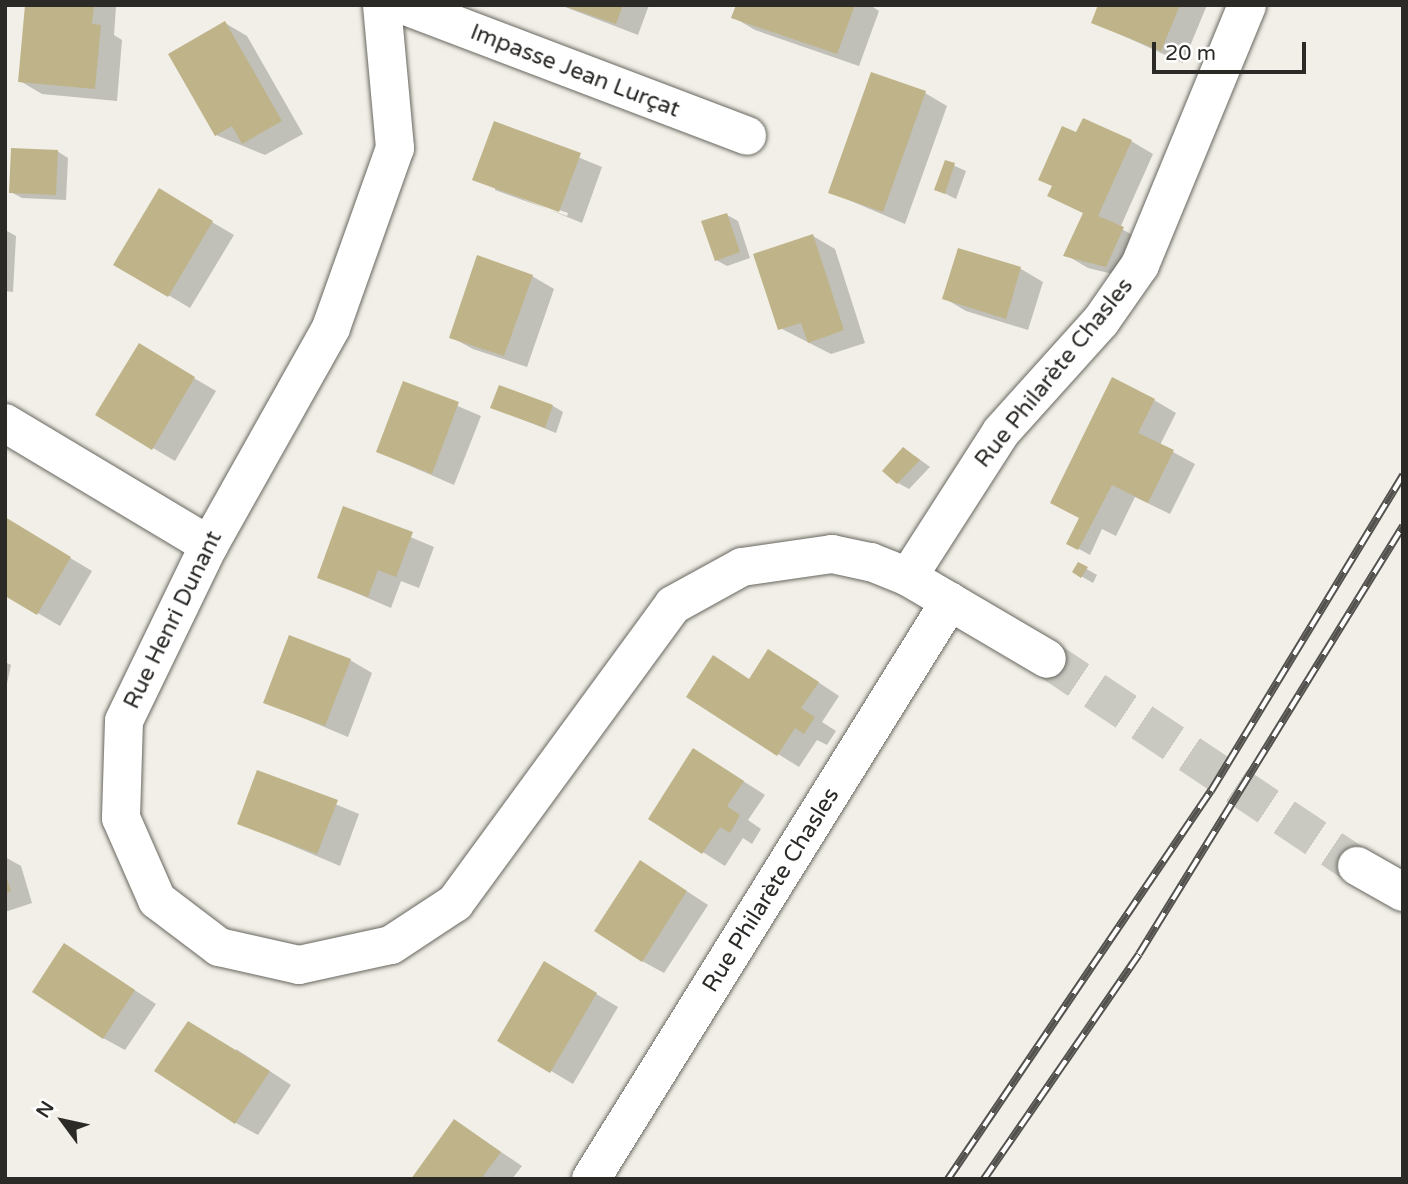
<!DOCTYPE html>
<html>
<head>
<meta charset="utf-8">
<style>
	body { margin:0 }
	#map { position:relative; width:1408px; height:1184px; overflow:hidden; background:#f1efe7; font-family:"Varela Round",sans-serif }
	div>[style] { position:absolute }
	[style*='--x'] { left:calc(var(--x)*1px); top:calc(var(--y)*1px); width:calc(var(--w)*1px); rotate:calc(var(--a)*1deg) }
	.shadow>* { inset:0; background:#0003 }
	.building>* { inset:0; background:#bfb489 }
	.street-tunnel>* { height:38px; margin-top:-19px; transform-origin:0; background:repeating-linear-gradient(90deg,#c9c8c1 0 38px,transparent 0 57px) }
	.roads { filter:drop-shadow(0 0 2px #686760) drop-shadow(0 0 2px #686760) }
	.street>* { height:38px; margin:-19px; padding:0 19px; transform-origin:19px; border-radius:19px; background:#fff }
	.rail>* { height:8px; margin-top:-4px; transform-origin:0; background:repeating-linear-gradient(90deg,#fff 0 16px,#54524e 0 32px); box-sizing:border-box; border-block:2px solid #54524e }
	span { translate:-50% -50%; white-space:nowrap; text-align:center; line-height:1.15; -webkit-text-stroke:5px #fff; paint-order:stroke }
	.street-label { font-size:23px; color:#2b2a27 }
	.frame { position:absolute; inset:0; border:7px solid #2b2a27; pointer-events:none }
	.north { position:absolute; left:28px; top:1086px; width:70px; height:70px; -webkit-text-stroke:5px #fff; paint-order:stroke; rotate:303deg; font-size:19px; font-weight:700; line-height:28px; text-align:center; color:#2b2a27 }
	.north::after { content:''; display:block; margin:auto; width:24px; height:32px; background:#2b2a27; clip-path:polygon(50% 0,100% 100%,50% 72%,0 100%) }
	.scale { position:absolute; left:1152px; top:42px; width:154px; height:32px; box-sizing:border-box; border:4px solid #2b2a27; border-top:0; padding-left:9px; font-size:21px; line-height:24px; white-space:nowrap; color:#2b2a27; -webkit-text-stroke:5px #fff; paint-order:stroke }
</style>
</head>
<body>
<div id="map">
	<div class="shadow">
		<div style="clip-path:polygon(26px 5px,116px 7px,114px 35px,122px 40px,117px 101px,42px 94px,20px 81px)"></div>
		<div style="clip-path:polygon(560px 5px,649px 5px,638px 35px)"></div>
		<div style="clip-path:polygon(738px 5px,870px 5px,879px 11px,859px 66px,755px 30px,733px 17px)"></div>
		<div style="clip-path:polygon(1100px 5px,1207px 5px,1183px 63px,1093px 22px)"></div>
		<div style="clip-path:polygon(225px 23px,247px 36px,303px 134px,265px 155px,216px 135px)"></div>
		<div style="clip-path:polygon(925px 93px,947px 106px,905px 224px,830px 192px)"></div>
		<div style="clip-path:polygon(evenodd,495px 123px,602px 167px,582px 223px,474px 179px,495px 123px,495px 187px,568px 213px,567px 216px,495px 190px,495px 187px)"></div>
		<div style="clip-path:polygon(1131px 141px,1153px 154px,1120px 228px,1145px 242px,1129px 278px,1088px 268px,1066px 255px,1085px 214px,1049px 196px)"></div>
		<div style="clip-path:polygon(57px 151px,68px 158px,66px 200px,22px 198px,11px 192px)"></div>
		<div style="clip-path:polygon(946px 162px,966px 171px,956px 199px,936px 189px)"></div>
		<div style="clip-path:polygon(159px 191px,234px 235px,190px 308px,116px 264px)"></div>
		<div style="clip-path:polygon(727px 215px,738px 221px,750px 258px,727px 266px,716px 260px)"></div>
		<div style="clip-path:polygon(5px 230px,16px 236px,13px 292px,5px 291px)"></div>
		<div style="clip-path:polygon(813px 236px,835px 249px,865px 343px,831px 354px,780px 328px)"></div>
		<div style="clip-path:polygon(959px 250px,1021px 269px,1043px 282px,1028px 330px,966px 311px,944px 298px)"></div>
		<div style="clip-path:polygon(532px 276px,554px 289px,527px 367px,473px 349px,451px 337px)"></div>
		<div style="clip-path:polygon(139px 346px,216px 391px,175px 461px,97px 415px)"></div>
		<div style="clip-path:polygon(404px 383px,481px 416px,454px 485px,378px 452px)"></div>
		<div style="clip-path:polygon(1154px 400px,1176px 413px,1160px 445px,1195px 464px,1170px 514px,1135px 497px,1116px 536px,1102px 529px,1090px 555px,1068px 543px)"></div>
		<div style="clip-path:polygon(553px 406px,563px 412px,556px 433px,492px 407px)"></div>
		<div style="clip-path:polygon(915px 456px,930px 467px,909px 489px,898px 483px)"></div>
		<div style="clip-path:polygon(344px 509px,434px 547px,419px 588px,401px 581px,391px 608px,319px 577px)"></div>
		<div style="clip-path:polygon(5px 519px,92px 571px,60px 626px,5px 594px)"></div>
		<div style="clip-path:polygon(1078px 564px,1097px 575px,1093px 583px,1074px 572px)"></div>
		<div style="clip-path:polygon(350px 660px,372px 673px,348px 737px,265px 702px)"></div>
		<div style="clip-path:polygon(5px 662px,11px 665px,5px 692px)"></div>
		<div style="clip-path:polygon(791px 664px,839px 696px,822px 722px,836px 731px,827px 745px,817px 740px,799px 767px,778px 754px,750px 680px)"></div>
		<div style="clip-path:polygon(694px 750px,765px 795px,748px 820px,761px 829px,752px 844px,743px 838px,725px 866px,650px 819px)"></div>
		<div style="clip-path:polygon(258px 772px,359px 814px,340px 866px,239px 823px)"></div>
		<div style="clip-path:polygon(5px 857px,21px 866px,32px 903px,5px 912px)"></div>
		<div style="clip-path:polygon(662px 875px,708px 905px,664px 973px,642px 961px)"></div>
		<div style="clip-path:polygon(65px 945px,156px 1004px,125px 1050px,103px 1038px)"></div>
		<div style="clip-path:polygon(544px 963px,618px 1007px,573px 1084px,499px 1040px)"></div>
		<div style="clip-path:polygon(236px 1049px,291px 1085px,258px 1135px,236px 1123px)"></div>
		<div style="clip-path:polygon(455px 1121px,522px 1166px,512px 1179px,413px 1179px)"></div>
	</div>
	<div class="building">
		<div style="clip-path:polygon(25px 5px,94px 5px,92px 24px,101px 25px,95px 89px,18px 82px)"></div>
		<div style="clip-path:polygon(561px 5px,623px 5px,616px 24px)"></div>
		<div style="clip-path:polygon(736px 5px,855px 5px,837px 54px,731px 18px)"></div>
		<div style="clip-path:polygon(1098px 5px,1180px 5px,1161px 51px,1091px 23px)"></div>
		<div style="clip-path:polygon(225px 21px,282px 121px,242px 144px,232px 126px,215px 136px,168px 54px)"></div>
		<div style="clip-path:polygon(871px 72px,926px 91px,883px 212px,828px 193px)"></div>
		<div style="clip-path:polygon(1083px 118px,1132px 140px,1098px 216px,1124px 227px,1106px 267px,1063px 256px,1083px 213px,1047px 196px,1052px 186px,1038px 180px,1062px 126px,1076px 132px)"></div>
		<div style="clip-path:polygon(494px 121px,581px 153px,559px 212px,472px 180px)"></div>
		<div style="clip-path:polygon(11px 148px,58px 150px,56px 195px,9px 193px)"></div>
		<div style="clip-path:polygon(945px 160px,955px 163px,945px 194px,934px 190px)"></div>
		<div style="clip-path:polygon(159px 188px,213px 221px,168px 297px,113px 265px)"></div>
		<div style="clip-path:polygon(727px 213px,740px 252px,715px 261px,701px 221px)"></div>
		<div style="clip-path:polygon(813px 234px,844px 330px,808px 343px,801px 323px,778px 330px,753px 254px)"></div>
		<div style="clip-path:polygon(958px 248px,1021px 267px,1006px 319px,942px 299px)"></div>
		<div style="clip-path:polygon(477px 255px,533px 275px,504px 356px,449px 338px)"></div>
		<div style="clip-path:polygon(139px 343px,195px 377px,152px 450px,95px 415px)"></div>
		<div style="clip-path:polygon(1112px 377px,1155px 399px,1138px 433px,1174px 450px,1148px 503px,1112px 485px,1078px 550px,1066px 544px,1079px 518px,1050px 503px)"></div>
		<div style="clip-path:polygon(403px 381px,459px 402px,432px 474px,376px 452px)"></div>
		<div style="clip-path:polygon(499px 385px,553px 405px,545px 428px,490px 408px)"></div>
		<div style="clip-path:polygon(903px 447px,920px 460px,897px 484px,882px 471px)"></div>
		<div style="clip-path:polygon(343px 506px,413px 532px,396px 577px,378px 570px,368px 597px,317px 578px)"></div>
		<div style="clip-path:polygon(5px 517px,71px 557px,37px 615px,5px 596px)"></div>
		<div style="clip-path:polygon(1078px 562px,1088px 567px,1081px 578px,1072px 572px)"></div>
		<div style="clip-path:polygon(289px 635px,351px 659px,325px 726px,263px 703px)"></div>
		<div style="clip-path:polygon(768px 649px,819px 682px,801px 708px,815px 717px,804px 734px,795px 728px,777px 756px,686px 697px,713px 655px,749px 679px)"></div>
		<div style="clip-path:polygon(693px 748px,744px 781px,727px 806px,740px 815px,730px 833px,720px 827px,702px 854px,648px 819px)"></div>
		<div style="clip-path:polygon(257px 770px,338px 800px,317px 854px,237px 824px)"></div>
		<div style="clip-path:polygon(640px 860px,687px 891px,642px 962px,594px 931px)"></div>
		<div style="clip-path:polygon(5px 873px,11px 891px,5px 893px)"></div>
		<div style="clip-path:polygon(64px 943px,135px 990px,103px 1039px,32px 992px)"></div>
		<div style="clip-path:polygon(544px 961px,597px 993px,550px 1073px,497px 1041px)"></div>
		<div style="clip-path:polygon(188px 1021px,270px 1071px,235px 1124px,154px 1071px)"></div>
		<div style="clip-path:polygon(454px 1119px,501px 1152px,481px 1179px,411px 1179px)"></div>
	</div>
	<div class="street-tunnel">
		<div style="--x:1047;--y:659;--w:373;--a:33.7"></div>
	</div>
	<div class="roads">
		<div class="street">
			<div style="--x:382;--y:5;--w:144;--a:84.8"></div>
			<div style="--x:395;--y:148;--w:191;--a:109.6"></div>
			<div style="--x:331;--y:328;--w:249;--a:119.3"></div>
			<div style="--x:209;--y:545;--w:195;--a:115.8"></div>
			<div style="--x:124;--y:721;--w:97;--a:91.8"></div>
			<div style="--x:121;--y:818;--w:90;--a:66.3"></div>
			<div style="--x:157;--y:900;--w:78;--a:37.2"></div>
			<div style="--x:219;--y:947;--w:82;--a:12.7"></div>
			<div style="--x:299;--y:965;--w:94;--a:-12.3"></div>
			<div style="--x:391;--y:945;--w:77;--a:-33.3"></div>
			<div style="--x:455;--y:903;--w:369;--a:-53.8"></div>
			<div style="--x:673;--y:605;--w:79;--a:-28.8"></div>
			<div style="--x:742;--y:567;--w:91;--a:-8.2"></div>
			<div style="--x:832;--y:554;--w:40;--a:12"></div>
			<div style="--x:871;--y:562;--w:40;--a:22"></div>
			<div style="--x:908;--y:577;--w:161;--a:30.5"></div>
			<div style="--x:403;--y:5;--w:368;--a:20.8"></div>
			<div style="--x:5;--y:423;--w:238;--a:30.9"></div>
			<div style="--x:908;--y:577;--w:172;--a:-57.3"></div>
			<div style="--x:1001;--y:432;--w:149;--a:-48"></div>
			<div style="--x:1101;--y:321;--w:68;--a:-55.1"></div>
			<div style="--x:1140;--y:265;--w:281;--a:-67.6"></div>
			<div style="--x:1357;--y:866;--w:53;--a:29.5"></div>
			<div style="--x:591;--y:1179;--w:680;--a:-58.16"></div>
		</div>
	</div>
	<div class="rail">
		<div style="--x:948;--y:1179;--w:469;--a:-55.9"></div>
		<div style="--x:1211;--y:791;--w:370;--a:-58.7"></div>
		<div style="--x:984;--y:1179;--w:273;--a:-55.4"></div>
		<div style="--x:1139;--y:954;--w:503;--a:-58.33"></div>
	</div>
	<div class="street-label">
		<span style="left:575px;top:71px;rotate:21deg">Impasse Jean Lurçat</span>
		<span style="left:1054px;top:373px;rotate:-51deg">Rue Philarète Chasles</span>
		<span style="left:173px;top:620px;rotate:-64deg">Rue Henri Dunant</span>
		<span style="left:771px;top:890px;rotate:-58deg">Rue Philarète Chasles</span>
	</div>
	<div class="frame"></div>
	<div class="north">N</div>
	<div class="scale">20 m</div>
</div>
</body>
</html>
